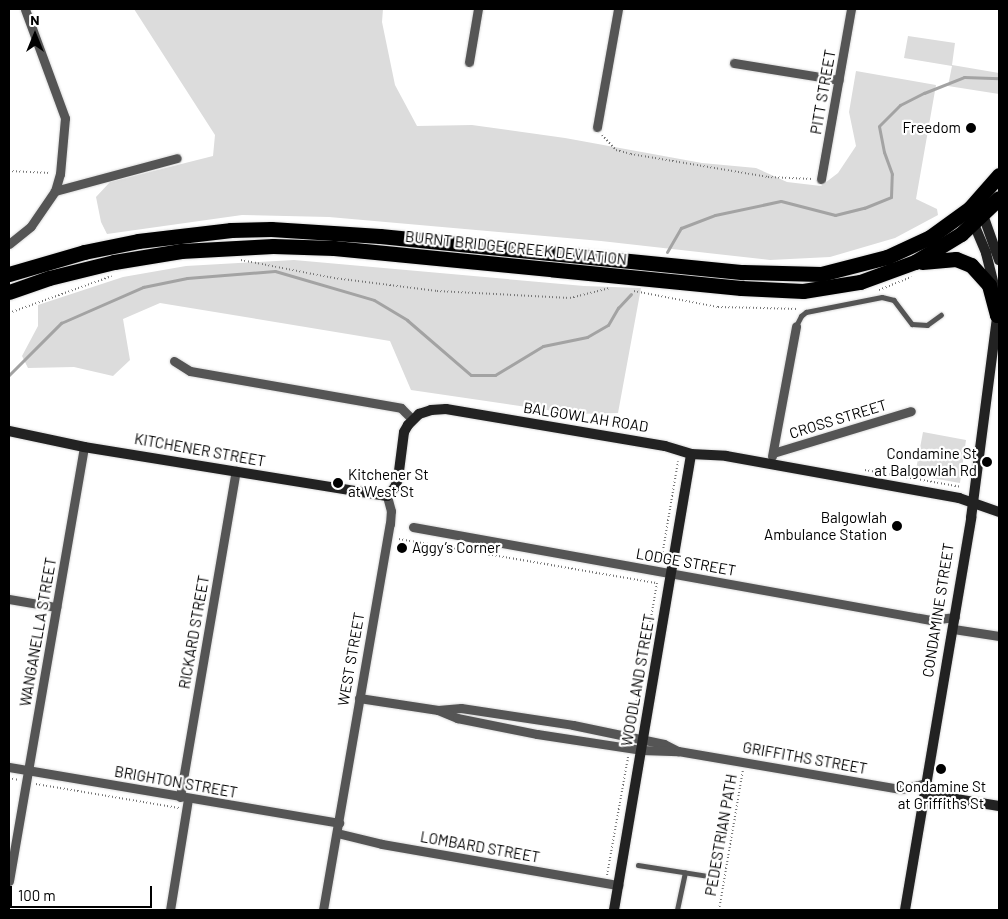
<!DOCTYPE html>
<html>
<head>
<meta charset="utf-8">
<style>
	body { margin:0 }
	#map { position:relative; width:1008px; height:919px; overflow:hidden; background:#fff; font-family:Barlow,sans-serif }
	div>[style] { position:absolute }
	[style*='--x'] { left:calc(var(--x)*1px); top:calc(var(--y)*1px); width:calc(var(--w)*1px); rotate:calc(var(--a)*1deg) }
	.green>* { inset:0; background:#dcdcdc }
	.stream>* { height:3px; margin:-1.5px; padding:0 1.5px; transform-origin:1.5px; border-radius:1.5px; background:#a3a3a3 }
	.path>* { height:2px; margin-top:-1px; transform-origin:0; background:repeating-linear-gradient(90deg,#777 0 1px,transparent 0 3.5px) }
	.roads { filter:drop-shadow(0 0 1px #dbdbdb) drop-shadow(0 0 1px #dbdbdb) }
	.lane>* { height:4.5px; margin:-2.25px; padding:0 2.25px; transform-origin:2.25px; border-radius:2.25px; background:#555 }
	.street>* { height:9px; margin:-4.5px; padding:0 4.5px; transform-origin:4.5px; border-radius:4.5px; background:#555 }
	.secondary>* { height:10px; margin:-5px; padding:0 5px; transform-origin:5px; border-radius:5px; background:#222 }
	.highway>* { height:15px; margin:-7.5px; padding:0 7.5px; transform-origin:7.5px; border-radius:7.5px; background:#000 }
	.dots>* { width:14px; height:14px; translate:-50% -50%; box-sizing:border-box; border:2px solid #fff; border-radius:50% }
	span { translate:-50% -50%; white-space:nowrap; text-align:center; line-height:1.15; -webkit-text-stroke:4.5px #fff; paint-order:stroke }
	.street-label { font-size:15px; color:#000 }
	.poi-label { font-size:15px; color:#000 }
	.right { translate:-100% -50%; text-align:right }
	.left { translate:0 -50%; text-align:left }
	.frame { position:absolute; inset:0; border:10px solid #000; pointer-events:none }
	.north { position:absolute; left:10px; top:10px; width:50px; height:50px; -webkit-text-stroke:4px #fff; paint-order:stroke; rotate:0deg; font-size:14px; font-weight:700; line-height:20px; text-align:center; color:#000 }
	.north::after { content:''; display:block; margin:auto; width:18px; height:22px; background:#000; clip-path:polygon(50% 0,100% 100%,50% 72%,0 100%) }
	.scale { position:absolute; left:10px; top:886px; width:142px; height:22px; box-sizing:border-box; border:2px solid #000; border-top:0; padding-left:6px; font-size:15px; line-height:18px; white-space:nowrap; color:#000; -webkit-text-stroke:4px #fff; paint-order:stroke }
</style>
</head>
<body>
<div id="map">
	<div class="green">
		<div style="clip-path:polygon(134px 9px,383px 9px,382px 22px,395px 85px,417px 126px,472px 125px,565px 138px,702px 163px,756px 168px,787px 182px,821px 186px,838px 173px,856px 146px,849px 112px,856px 71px,936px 85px,916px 199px,937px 209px,938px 215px,895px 238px,830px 257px,770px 260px,601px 241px,329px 217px,242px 215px,107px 234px,101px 222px,96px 197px,110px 182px,213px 156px,215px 135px)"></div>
		<div style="clip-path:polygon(908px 36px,955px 43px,952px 65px,999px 73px,999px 94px,948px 86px,952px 66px,904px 58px)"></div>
		<div style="clip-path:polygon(294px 260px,584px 286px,641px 288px,618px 413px,574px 414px,411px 390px,390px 341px,160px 303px,123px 319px,130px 360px,113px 376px,74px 367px,28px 368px,22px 356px,38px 326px,38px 305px,123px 277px,186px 266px)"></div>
		<div style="clip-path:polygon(923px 432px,966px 440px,960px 483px,915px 475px)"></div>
	</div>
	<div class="stream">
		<div style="--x:667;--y:252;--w:28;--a:-60"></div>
		<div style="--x:681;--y:228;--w:36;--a:-21"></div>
		<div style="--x:715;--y:215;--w:67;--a:-12"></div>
		<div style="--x:781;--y:201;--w:56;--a:14.5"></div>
		<div style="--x:835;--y:215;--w:30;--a:-14"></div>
		<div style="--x:864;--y:208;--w:29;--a:-22"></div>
		<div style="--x:891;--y:197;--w:23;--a:-88"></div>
		<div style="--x:892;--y:174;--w:23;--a:-110"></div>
		<div style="--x:884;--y:152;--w:26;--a:-101"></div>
		<div style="--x:879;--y:126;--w:30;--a:-45"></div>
		<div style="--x:900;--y:105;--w:27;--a:-27"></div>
		<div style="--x:924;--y:93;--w:43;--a:-21.8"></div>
		<div style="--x:964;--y:77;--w:35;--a:2"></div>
		<div style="--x:9;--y:375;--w:74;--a:-45"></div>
		<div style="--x:61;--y:323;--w:90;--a:-23.7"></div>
		<div style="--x:143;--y:287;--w:45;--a:-11.6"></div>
		<div style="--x:187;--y:278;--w:88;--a:-4.5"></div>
		<div style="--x:275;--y:271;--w:103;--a:16.3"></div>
		<div style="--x:374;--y:300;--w:39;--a:31"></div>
		<div style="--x:407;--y:320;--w:84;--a:40.7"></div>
		<div style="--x:471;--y:375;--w:24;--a:0"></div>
		<div style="--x:495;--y:375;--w:56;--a:-31.1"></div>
		<div style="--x:543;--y:346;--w:45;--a:-11.6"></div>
		<div style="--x:587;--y:337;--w:24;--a:-30"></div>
		<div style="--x:608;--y:325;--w:20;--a:-60"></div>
		<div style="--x:618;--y:308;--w:19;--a:-47"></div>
	</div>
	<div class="path">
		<div style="--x:602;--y:135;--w:21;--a:47"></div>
		<div style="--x:616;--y:150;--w:16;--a:15"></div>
		<div style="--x:631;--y:154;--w:139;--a:9.5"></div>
		<div style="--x:768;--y:177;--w:45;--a:2.5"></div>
		<div style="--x:9;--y:171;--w:42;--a:2.7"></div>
		<div style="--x:241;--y:260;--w:95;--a:11"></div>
		<div style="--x:334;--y:278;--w:104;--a:7.2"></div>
		<div style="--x:437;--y:291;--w:133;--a:3"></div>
		<div style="--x:570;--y:298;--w:41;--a:-14"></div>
		<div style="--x:879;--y:290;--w:35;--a:-22"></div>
		<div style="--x:634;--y:291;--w:86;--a:10.8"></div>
		<div style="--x:718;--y:307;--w:80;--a:1.4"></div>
		<div style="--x:9;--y:313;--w:109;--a:-19.8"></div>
		<div style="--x:865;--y:470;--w:97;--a:10"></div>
		<div style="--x:399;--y:539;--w:262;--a:9.7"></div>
		<div style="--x:657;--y:583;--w:146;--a:99.8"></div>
		<div style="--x:661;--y:562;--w:102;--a:-80.4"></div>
		<div style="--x:9;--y:778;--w:10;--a:11"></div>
		<div style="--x:36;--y:784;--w:145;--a:9.5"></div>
		<div style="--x:607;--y:875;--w:120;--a:-79.9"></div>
		<div style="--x:719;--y:910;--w:142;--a:-80.3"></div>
	</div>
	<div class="roads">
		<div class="lane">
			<div style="--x:796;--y:326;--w:11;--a:-63"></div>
			<div style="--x:801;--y:316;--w:6;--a:-39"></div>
			<div style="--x:806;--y:312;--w:77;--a:-11.2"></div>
			<div style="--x:882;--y:297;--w:12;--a:14"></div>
			<div style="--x:894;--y:300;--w:30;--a:53"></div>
			<div style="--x:912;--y:324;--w:15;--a:4"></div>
			<div style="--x:927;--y:325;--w:17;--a:-36"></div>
			<div style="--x:638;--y:865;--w:78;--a:8.9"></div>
			<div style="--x:677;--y:910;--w:38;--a:-78"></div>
		</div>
		<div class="street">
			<div style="--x:469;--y:62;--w:54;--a:-80.4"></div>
			<div style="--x:734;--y:63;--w:106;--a:9.2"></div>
			<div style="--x:597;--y:127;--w:120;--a:-79.9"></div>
			<div style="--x:821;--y:179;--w:173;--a:-80"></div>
			<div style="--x:55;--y:191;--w:126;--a:-15.1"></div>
			<div style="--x:9;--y:244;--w:28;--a:-39"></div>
			<div style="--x:31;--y:226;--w:42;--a:-55.6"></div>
			<div style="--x:55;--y:191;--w:18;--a:-74"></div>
			<div style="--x:60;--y:174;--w:56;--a:-84.9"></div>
			<div style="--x:65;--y:118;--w:116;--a:-110.2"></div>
			<div style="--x:174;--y:361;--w:19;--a:32"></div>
			<div style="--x:190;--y:371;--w:214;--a:9.9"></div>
			<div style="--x:401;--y:408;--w:16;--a:45"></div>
			<div style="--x:773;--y:453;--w:144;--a:-16.9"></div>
			<div style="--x:772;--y:456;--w:132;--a:-79.5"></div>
			<div style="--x:413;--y:527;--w:526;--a:10.18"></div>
			<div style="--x:931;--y:620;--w:24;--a:-7"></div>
			<div style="--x:9;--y:599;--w:48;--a:9.7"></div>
			<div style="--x:953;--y:629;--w:47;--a:8.7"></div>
			<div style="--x:359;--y:698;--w:80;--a:8.6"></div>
			<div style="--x:438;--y:710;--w:23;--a:-5"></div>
			<div style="--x:461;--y:708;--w:113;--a:8.6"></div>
			<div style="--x:573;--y:725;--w:93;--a:11.8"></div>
			<div style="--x:664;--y:744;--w:16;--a:27"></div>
			<div style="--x:438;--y:710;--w:21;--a:23"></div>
			<div style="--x:457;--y:718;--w:82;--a:11.3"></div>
			<div style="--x:537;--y:734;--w:105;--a:8.7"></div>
			<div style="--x:641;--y:750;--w:37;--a:2"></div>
			<div style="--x:678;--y:751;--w:226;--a:9.7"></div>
			<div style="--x:901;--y:789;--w:27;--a:-13"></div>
			<div style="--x:9;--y:767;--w:335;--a:9.6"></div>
			<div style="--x:180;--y:797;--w:331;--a:-80.3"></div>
			<div style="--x:337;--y:833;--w:46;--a:13.7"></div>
			<div style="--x:382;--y:844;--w:240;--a:9.9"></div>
			<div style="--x:9;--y:881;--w:440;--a:-80.2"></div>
			<div style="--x:170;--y:910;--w:112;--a:-80.8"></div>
			<div style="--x:323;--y:910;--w:392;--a:-80.2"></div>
			<div style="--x:390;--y:524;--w:13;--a:-86"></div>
			<div style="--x:391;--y:511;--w:16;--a:-105"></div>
		</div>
		<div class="secondary">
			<div style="--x:983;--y:215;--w:48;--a:70.4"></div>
			<div style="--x:973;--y:222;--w:34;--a:67"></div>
			<div style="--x:986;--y:253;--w:37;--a:76"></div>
			<div style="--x:9;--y:431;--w:77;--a:12"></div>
			<div style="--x:84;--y:447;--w:307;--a:9.2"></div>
			<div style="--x:387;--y:496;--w:12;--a:-48"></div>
			<div style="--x:395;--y:487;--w:9;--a:-69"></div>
			<div style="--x:398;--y:479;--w:47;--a:-82.7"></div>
			<div style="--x:404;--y:432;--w:8;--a:-60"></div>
			<div style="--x:408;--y:425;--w:16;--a:-45"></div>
			<div style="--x:419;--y:414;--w:13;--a:-18"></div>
			<div style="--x:431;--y:410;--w:15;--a:-4"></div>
			<div style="--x:446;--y:409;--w:222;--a:9.6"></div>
			<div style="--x:665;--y:446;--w:27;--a:17"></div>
			<div style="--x:691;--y:454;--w:35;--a:3"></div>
			<div style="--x:726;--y:456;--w:237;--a:10.2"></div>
			<div style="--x:959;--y:498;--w:42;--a:19.3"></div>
			<div style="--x:925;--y:794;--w:75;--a:9.2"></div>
			<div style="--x:614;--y:910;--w:462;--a:-80.4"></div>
			<div style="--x:905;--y:910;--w:398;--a:-80.4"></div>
			<div style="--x:971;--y:518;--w:210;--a:-82.6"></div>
		</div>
		<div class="highway">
			<div style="--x:922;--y:262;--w:34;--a:-5"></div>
			<div style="--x:956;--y:259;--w:16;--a:22"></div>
			<div style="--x:971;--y:265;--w:27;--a:48"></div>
			<div style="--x:989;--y:285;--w:31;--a:75"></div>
			<div style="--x:997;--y:315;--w:3;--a:-45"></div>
			<div style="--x:9;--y:274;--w:78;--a:-16.3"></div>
			<div style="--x:84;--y:252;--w:55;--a:-11.5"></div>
			<div style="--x:138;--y:241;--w:94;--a:-6.7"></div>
			<div style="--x:231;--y:230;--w:40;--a:-1.4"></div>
			<div style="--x:271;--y:229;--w:109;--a:3.7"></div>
			<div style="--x:380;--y:236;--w:365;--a:5.7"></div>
			<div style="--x:743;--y:272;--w:78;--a:1.5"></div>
			<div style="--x:821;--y:274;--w:68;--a:-14.4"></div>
			<div style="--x:887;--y:257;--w:47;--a:-24.9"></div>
			<div style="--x:930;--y:237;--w:49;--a:-35.9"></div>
			<div style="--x:970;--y:208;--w:44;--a:-48.7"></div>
			<div style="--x:9;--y:292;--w:42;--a:-19.3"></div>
			<div style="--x:49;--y:278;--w:67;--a:-13.8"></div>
			<div style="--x:114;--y:262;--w:68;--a:-9.3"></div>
			<div style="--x:181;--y:251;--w:92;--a:-3.1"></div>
			<div style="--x:273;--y:246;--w:61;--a:1.9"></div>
			<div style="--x:334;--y:248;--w:409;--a:5.6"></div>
			<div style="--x:741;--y:288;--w:62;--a:2.8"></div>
			<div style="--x:803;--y:291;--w:58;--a:-9"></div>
			<div style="--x:860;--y:282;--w:59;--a:-20"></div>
			<div style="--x:915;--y:262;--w:54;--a:-31.3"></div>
			<div style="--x:961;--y:234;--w:52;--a:-43.5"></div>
		</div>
	</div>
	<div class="dots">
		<div style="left:971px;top:128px;background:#000"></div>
		<div style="left:987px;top:462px;background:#000"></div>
		<div style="left:338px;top:483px;background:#000"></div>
		<div style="left:897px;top:526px;background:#000"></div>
		<div style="left:402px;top:548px;background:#000"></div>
		<div style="left:941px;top:769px;background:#000"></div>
	</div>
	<div class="street-label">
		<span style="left:823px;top:92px;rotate:-80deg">PITT STREET</span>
		<span style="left:516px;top:248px;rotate:6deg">BURNT BRIDGE CREEK DEVIATION</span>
		<span style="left:586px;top:417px;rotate:9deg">BALGOWLAH ROAD</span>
		<span style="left:838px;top:419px;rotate:-17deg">CROSS STREET</span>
		<span style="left:200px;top:450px;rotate:10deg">KITCHENER STREET</span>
		<span style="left:686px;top:562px;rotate:10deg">LODGE STREET</span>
		<span style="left:938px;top:610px;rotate:-81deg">CONDAMINE STREET</span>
		<span style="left:38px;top:632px;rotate:-80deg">WANGANELLA STREET</span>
		<span style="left:194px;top:632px;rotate:-80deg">RICKARD STREET</span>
		<span style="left:351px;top:659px;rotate:-80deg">WEST STREET</span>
		<span style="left:638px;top:680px;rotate:-80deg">WOODLAND STREET</span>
		<span style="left:805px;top:758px;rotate:10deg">GRIFFITHS STREET</span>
		<span style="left:176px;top:782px;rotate:10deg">BRIGHTON STREET</span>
		<span style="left:721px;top:835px;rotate:-80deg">PEDESTRIAN PATH</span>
		<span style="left:480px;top:847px;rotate:10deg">LOMBARD STREET</span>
	</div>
	<div class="poi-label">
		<span class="right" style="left:961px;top:128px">Freedom</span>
		<span class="right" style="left:977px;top:462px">Condamine St<br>at Balgowlah Rd</span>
		<span class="left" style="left:348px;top:483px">Kitchener St<br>at West St</span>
		<span class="right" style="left:887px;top:526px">Balgowlah<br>Ambulance Station</span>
		<span class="left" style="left:412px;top:548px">Aggy’s Corner</span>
		<span style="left:941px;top:795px">Condamine St<br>at Griffiths St</span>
	</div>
	<div class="frame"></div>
	<div class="north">N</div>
	<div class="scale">100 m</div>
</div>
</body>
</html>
